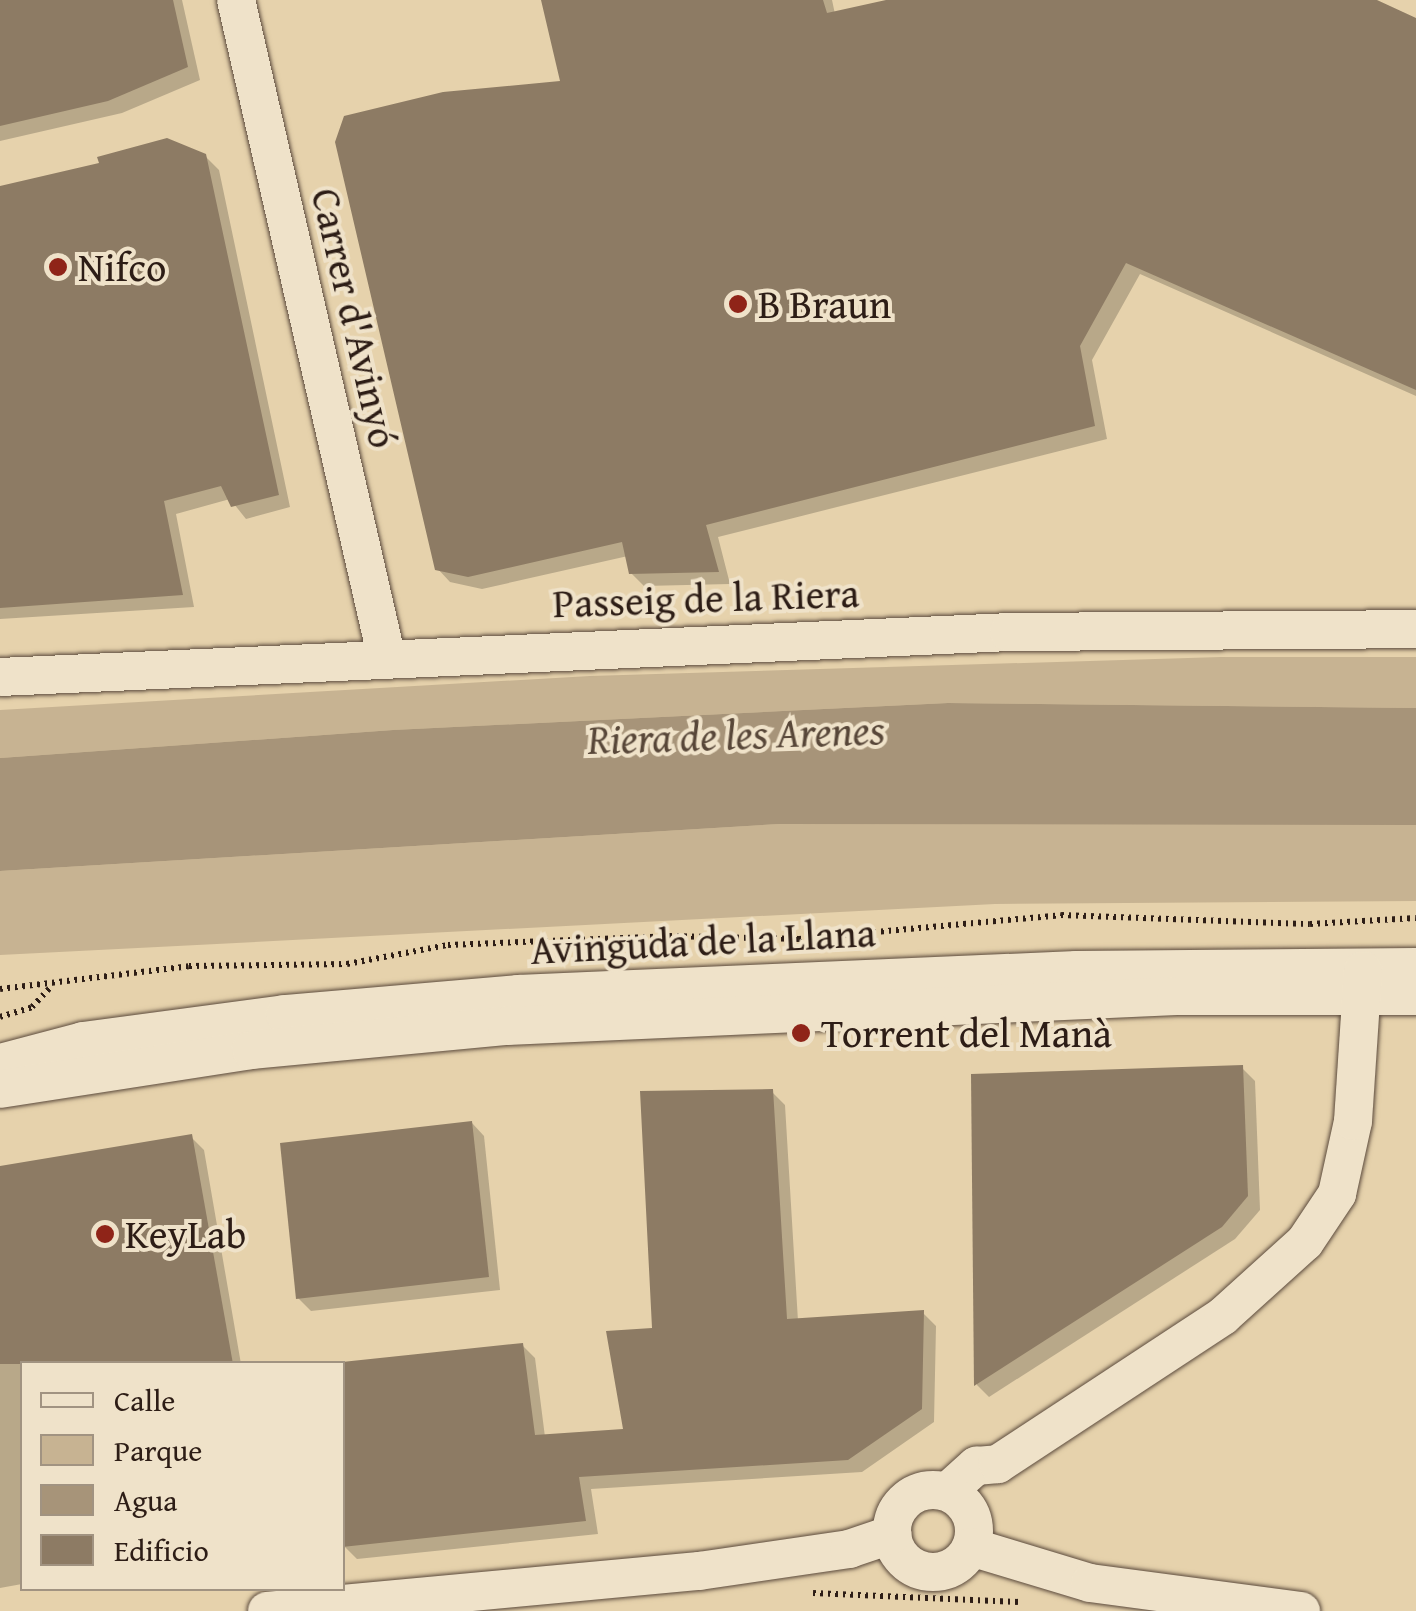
<!DOCTYPE html>
<html>
<head>
<meta charset="utf-8">
<style>
	body { margin:0 }
	#map { position:relative; width:1416px; height:1611px; overflow:hidden; background:#e6d2ac; font-family:"Gentium Book Plus",serif }
	div>[style] { position:absolute }
	[style*='--x'] { left:calc(var(--x)*1px); top:calc(var(--y)*1px); width:calc(var(--w)*1px); rotate:calc(var(--a)*1deg) }
	.green>* { inset:0; background:#c7b392 }
	.water>* { inset:0; background:#a79479 }
	.shadow>* { inset:0; background:#0003 }
	.building>* { inset:0; background:#8d7b64 }
	.path>* { height:6px; margin-top:-3px; transform-origin:0; background:repeating-linear-gradient(90deg,#2d1d16 0 2.5px,transparent 0 7.5px) }
	.roads { filter:drop-shadow(0 0 2px #5b4a3c) drop-shadow(0 0 2px #5b4a3c) }
	.minor>* { height:38px; margin:-19px; padding:0 19px; transform-origin:19px; border-radius:19px; background:#efe2c9 }
	.minor>.ring { margin:-19px; padding:0; box-sizing:content-box; background:none; border:38px solid #efe2c9; border-radius:50% }
	.dots>* { width:28px; height:28px; translate:-50% -50%; box-sizing:border-box; border:5px solid #efe2c9; border-radius:50% }
	span { translate:-50% -50%; white-space:nowrap; text-align:center; line-height:1.15; -webkit-text-stroke:8px #efe2c9; paint-order:stroke }
	.poi-label { font-size:40px; color:#2d1d16 }
	.left { translate:0 -50%; text-align:left }
	.street-label { font-size:40px; color:#2d1d16 }
	.water-label { font-size:42px; color:#584739; font-style:italic }
	.legend { position:absolute; left:20px; top:1361px; width:325px; height:230px; box-sizing:border-box; background:#efe2c9; border:2px solid #a19381; margin:0; padding:12px 18px; list-style:none; font-size:30px; color:#2d1d16 }
	.legend li { display:flex; align-items:center; gap:20px; height:50px }
	.legend b { width:50px; border:2px solid #a19381 }
</style>
</head>
<body>
<div id="map">
	<div class="green">
		<div style="clip-path:polygon(1221px 657px,1416px 657px,1416px 708px,948px 703px,393px 730px,0 758px,0 710px,590px 676px)"></div>
		<div style="clip-path:polygon(1301px 821px,1416px 825px,1416px 901px,995px 904px,0 955px,0 871px,780px 824px)"></div>
	</div>
	<div class="water">
		<div style="clip-path:polygon(948px 703px,1416px 708px,1416px 825px,780px 824px,0 871px,0 758px,393px 730px)"></div>
	</div>
	<div class="shadow">
		<div style="clip-path:polygon(0 0,182px 0,200px 80px,122px 113px,0 141px)"></div>
		<div style="clip-path:polygon(544px 0,832px 0,835px 14px,895px 0,1372px 0,1416px 21px,1416px 396px,1140px 274px,1092px 360px,1107px 439px,718px 537px,730px 584px,644px 586px,631px 573px,628px 556px,482px 589px,450px 582px,437px 568px,563px 83px)"></div>
		<div style="clip-path:polygon(205px 156px,219px 170px,290px 507px,246px 519px,230px 499px,176px 514px,194px 607px,0 619px,0 188px)"></div>
		<div style="clip-path:polygon(1242px 1068px,1255px 1081px,1260px 1210px,1235px 1239px,989px 1397px,977px 1385px,974px 1077px)"></div>
		<div style="clip-path:polygon(772px 1092px,785px 1105px,798px 1321px,923px 1313px,936px 1326px,934px 1422px,862px 1472px,591px 1489px,598px 1534px,357px 1559px,344px 1546px,522px 1345px,535px 1358px,545px 1437px,626px 1431px,655px 1330px)"></div>
		<div style="clip-path:polygon(472px 1123px,484px 1136px,500px 1290px,311px 1311px,298px 1298px)"></div>
		<div style="clip-path:polygon(191px 1137px,204px 1150px,241px 1364px,22px 1364px,22px 1584px,0 1588px,0 1169px)"></div>
	</div>
	<div class="building">
		<div style="clip-path:polygon(0 0,173px 0,188px 67px,108px 101px,0 126px)"></div>
		<div style="clip-path:polygon(541px 0,823px 0,827px 13px,886px 0,1377px 0,1416px 18px,1416px 390px,1126px 263px,1080px 346px,1095px 426px,706px 525px,719px 572px,629px 574px,622px 542px,468px 577px,435px 570px,335px 142px,344px 116px,443px 92px,560px 81px)"></div>
		<div style="clip-path:polygon(167px 138px,206px 154px,279px 495px,231px 507px,221px 486px,164px 501px,183px 595px,0 608px,0 186px,99px 163px,97px 157px)"></div>
		<div style="clip-path:polygon(1243px 1065px,1248px 1196px,1222px 1227px,974px 1386px,971px 1074px)"></div>
		<div style="clip-path:polygon(773px 1089px,787px 1319px,924px 1310px,922px 1409px,848px 1460px,579px 1477px,586px 1521px,342px 1547px,342px 1362px,523px 1343px,535px 1435px,623px 1429px,606px 1331px,652px 1328px,640px 1091px)"></div>
		<div style="clip-path:polygon(472px 1121px,489px 1277px,296px 1299px,280px 1143px)"></div>
		<div style="clip-path:polygon(192px 1134px,233px 1364px,0 1364px,0 1166px)"></div>
	</div>
	<div class="path">
		<div style="--x:0;--y:989;--w:190;--a:-6.9"></div>
		<div style="--x:189;--y:966;--w:158;--a:-0.7"></div>
		<div style="--x:347;--y:964;--w:103;--a:-10.7"></div>
		<div style="--x:448;--y:945;--w:221;--a:-2.3"></div>
		<div style="--x:669;--y:936;--w:130;--a:1.3"></div>
		<div style="--x:799;--y:939;--w:263;--a:-5.2"></div>
		<div style="--x:1061;--y:915;--w:249;--a:2.1"></div>
		<div style="--x:1310;--y:924;--w:106;--a:-3.2"></div>
		<div style="--x:0;--y:1017;--w:34;--a:-17"></div>
		<div style="--x:32;--y:1007;--w:26;--a:-47"></div>
		<div style="--x:813;--y:1593;--w:207;--a:2.5"></div>
	</div>
	<div class="roads">
		<div class="minor">
			<div style="--x:236;--y:0;--w:672;--a:77.1"></div>
			<div style="--x:0;--y:677;--w:1010;--a:-2.55"></div>
			<div style="--x:1009;--y:632;--w:407;--a:-0.4"></div>
			<div style="--x:0;--y:1063;--w:86;--a:-14.8"></div>
			<div style="--x:83;--y:1041;--w:204;--a:-7.6"></div>
			<div style="--x:285;--y:1014;--w:234;--a:-4.9"></div>
			<div style="--x:518;--y:994;--w:559;--a:-2.46"></div>
			<div style="--x:1076;--y:970;--w:340;--a:-0.5"></div>
			<div style="--x:0;--y:1089;--w:254;--a:-8.8"></div>
			<div style="--x:251;--y:1050;--w:257;--a:-5.4"></div>
			<div style="--x:507;--y:1026;--w:670;--a:-2.57"></div>
			<div style="--x:1176;--y:996;--w:240;--a:0"></div>
			<div class="ring" style="left:892px;top:1490px;width:44px;height:44px"></div>
			<div style="--x:948;--y:1491;--w:38;--a:-42"></div>
			<div style="--x:976;--y:1466;--w:22;--a:-5"></div>
			<div style="--x:998;--y:1464;--w:269;--a:-33.3"></div>
			<div style="--x:1223;--y:1316;--w:110;--a:-42.1"></div>
			<div style="--x:1305;--y:1242;--w:58;--a:-56.3"></div>
			<div style="--x:1337;--y:1194;--w:75;--a:-77.6"></div>
			<div style="--x:1353;--y:1121;--w:151;--a:-86.2"></div>
			<div style="--x:971;--y:1547;--w:124;--a:16.8"></div>
			<div style="--x:1090;--y:1583;--w:213;--a:7.6"></div>
			<div style="--x:267;--y:1611;--w:434;--a:-5.3"></div>
			<div style="--x:699;--y:1571;--w:152;--a:-8.3"></div>
			<div style="--x:849;--y:1549;--w:46;--a:-18.8"></div>
		</div>
	</div>
	<div class="dots">
		<div style="left:58px;top:267px;background:#8f2418"></div>
		<div style="left:738px;top:304px;background:#8f2418"></div>
		<div style="left:801px;top:1033px;background:#8f2418"></div>
		<div style="left:105px;top:1234px;background:#8f2418"></div>
	</div>
	<div class="poi-label">
		<span class="left" style="left:78px;top:267px">Nifco</span>
		<span class="left" style="left:758px;top:304px">B Braun</span>
		<span class="left" style="left:821px;top:1033px">Torrent del Manà</span>
		<span class="left" style="left:125px;top:1234px">KeyLab</span>
	</div>
	<div class="street-label">
		<span style="left:355px;top:318px;rotate:77deg">Carrer d'Avinyó</span>
		<span style="left:706px;top:598px;rotate:-2deg">Passeig de la Riera</span>
		<span style="left:703px;top:941px;rotate:-3deg">Avinguda de la Llana</span>
	</div>
	<div class="water-label">
		<span style="left:736px;top:734px;rotate:-2deg">Riera de les Arenes</span>
	</div>
	<ul class="legend">
	<li><b style="height:12px;background:#efe2c9"></b>Calle</li>
	<li><b style="height:28px;background:#c7b392"></b>Parque</li>
	<li><b style="height:28px;background:#a79479"></b>Agua</li>
	<li><b style="height:28px;background:#8d7b64"></b>Edificio</li>
	</ul>
</div>
</body>
</html>
